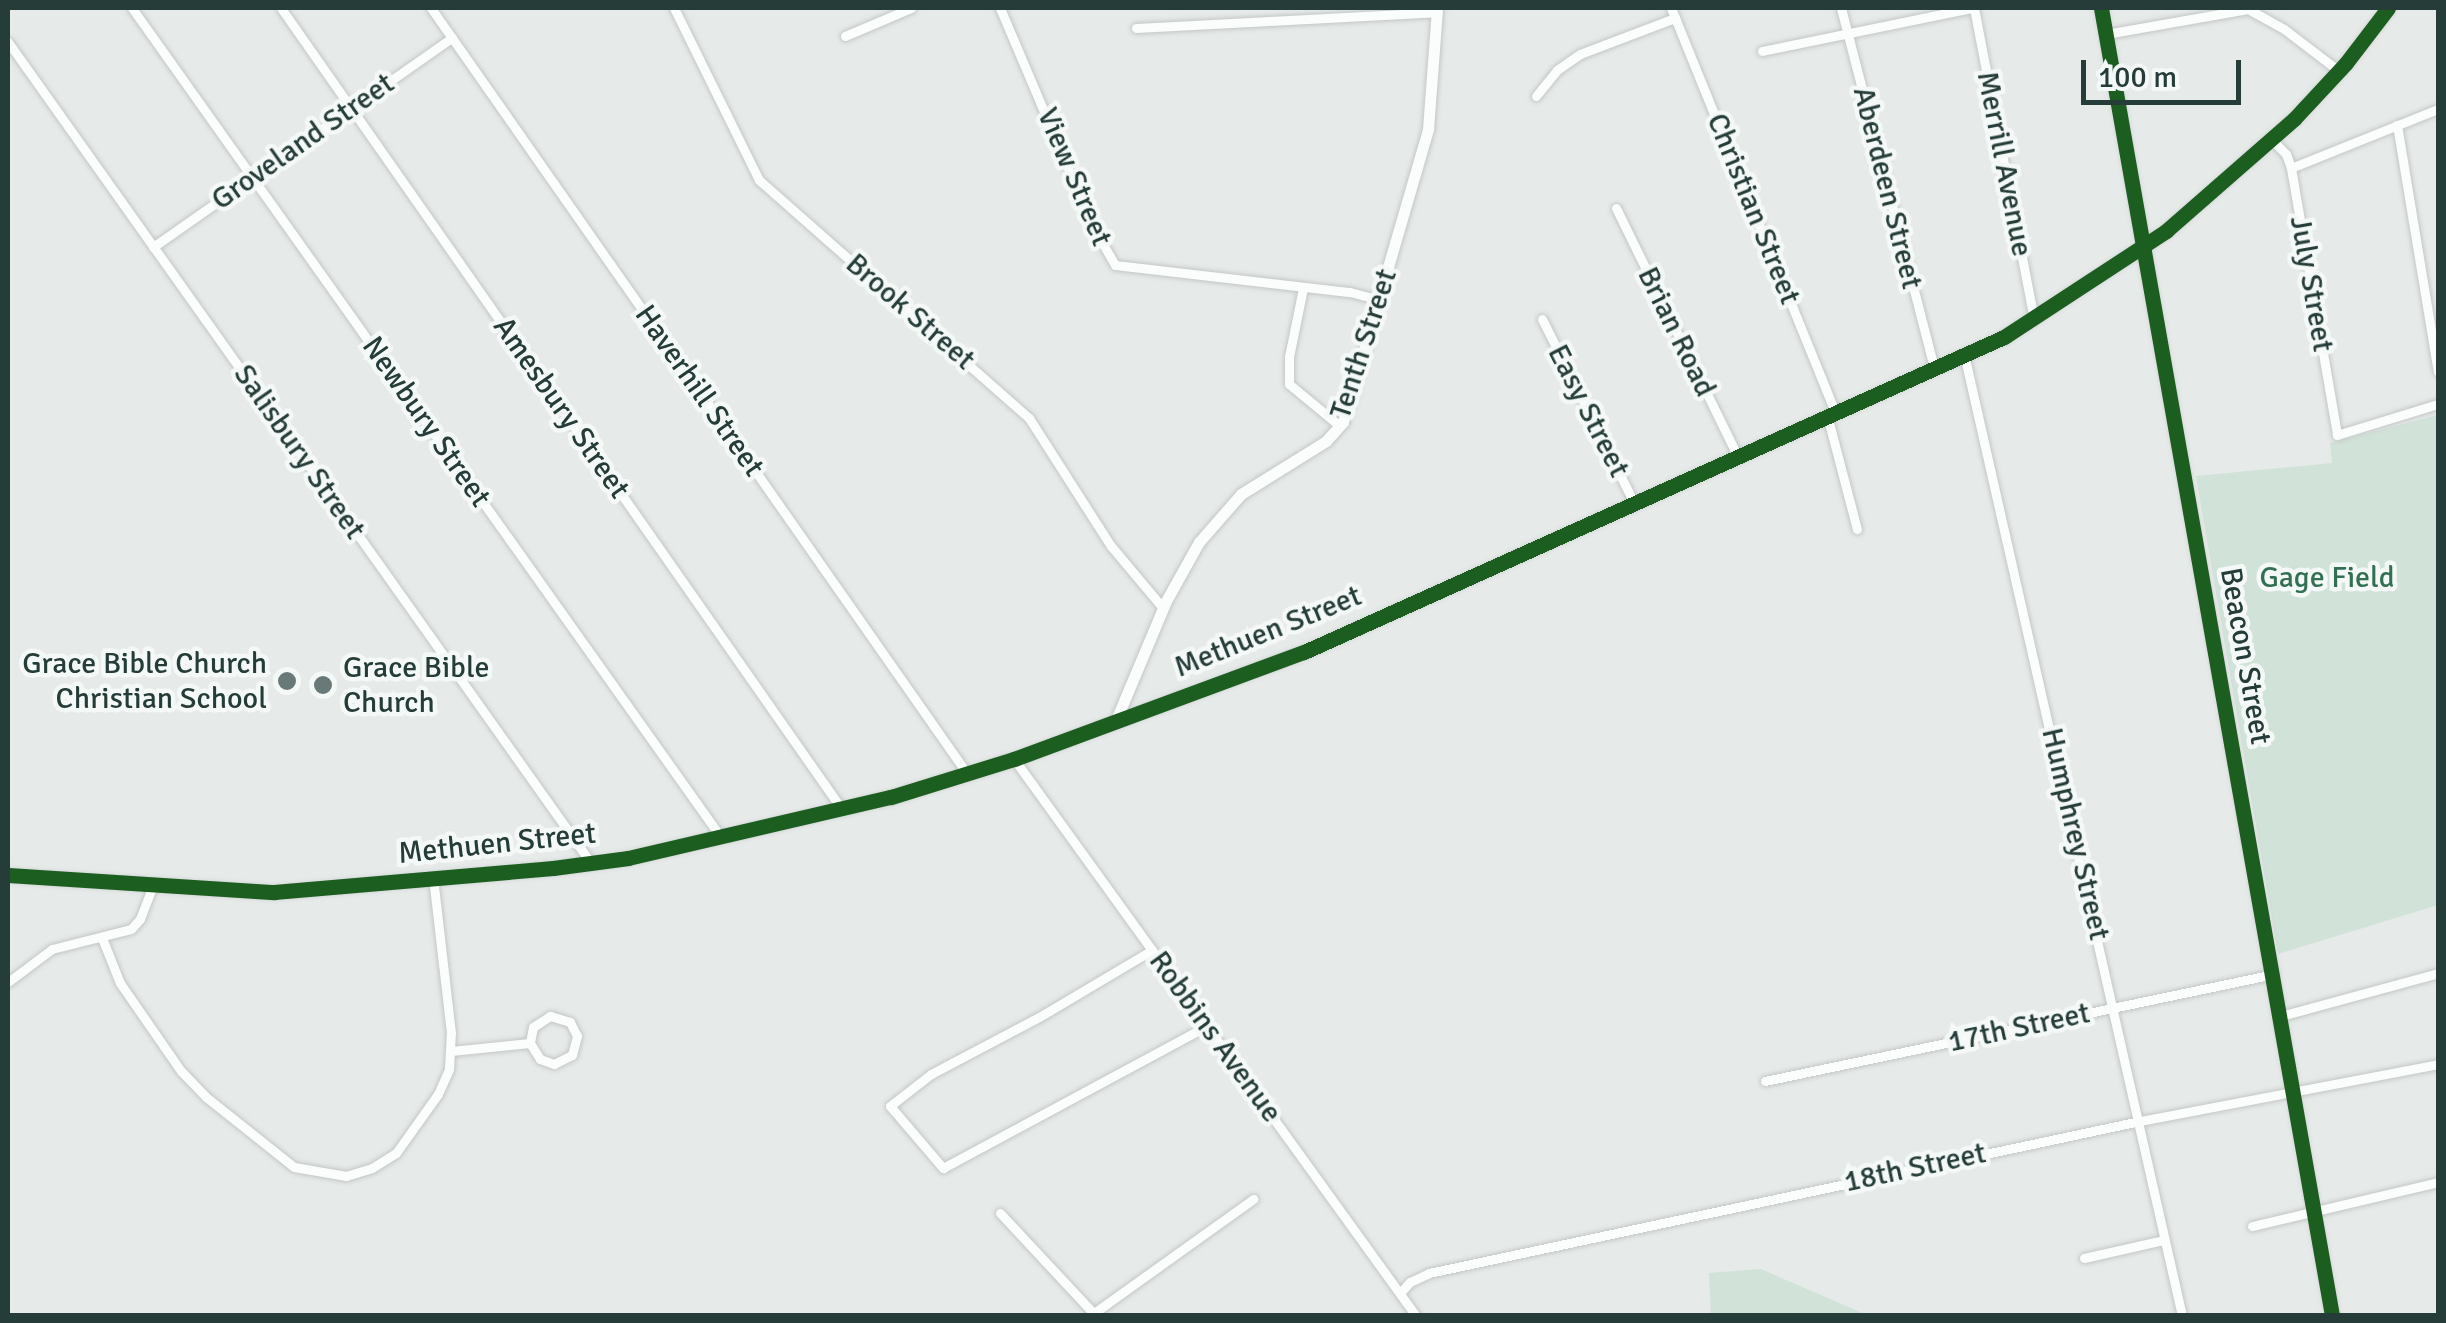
<!DOCTYPE html>
<html>
<head>
<meta charset="utf-8">
<style>
	body { margin:0 }
	#map { position:relative; width:2446px; height:1323px; overflow:hidden; background:#e6eae9; font-family:Signika,sans-serif }
	div>[style] { position:absolute }
	[style*='--x'] { left:calc(var(--x)*1px); top:calc(var(--y)*1px); width:calc(var(--w)*1px); rotate:calc(var(--a)*1deg) }
	.green>* { inset:0; background:#d1e2d8 }
	.roads { filter:drop-shadow(0 0 2px #c3c7c6) drop-shadow(0 0 2px #c3c7c6) }
	.minor>* { height:9px; margin:-4.5px; padding:0 4.5px; transform-origin:4.5px; border-radius:4.5px; background:#fbfcfc }
	.tertiary>* { height:11px; margin:-5.5px; padding:0 5.5px; transform-origin:5.5px; border-radius:5.5px; background:#fbfcfc }
	.cycleway>* { height:15px; margin:-7.5px; padding:0 7.5px; transform-origin:7.5px; border-radius:7.5px; background:#1b5e20 }
	.dots>* { width:28px; height:28px; translate:-50% -50%; box-sizing:border-box; border:5px solid #f4f9f7; border-radius:50% }
	span { translate:-50% -50%; white-space:nowrap; text-align:center; line-height:1.15; -webkit-text-stroke:9px #f4f9f7; paint-order:stroke }
	.street-label { font-size:30px; color:#253c39 }
	.park-label { font-size:30px; color:#327053 }
	.poi-label { font-size:30px; color:#253c39 }
	.right { translate:-100% -50%; text-align:right }
	.left { translate:0 -50%; text-align:left }
	.frame { position:absolute; inset:0; border:10px solid #253c39; pointer-events:none }
	.scale { position:absolute; left:2081px; top:60px; width:160px; height:45px; box-sizing:border-box; border:5px solid #253c39; border-top:0; padding-left:12px; font-size:30px; line-height:35px; white-space:nowrap; color:#253c39; -webkit-text-stroke:8px #f4f9f7; paint-order:stroke }
</style>
</head>
<body>
<div id="map">
	<div class="green">
		<div style="clip-path:polygon(2438px 415px,2438px 905px,2278px 954px,2196px 476px,2332px 463px,2330px 443px)"></div>
		<div style="clip-path:polygon(1761px 1269px,1867px 1315px,1711px 1315px,1709px 1273px)"></div>
	</div>
	<div class="roads">
		<div class="minor">
			<div style="--x:132;--y:8;--w:1016;--a:54.62"></div>
			<div style="--x:281;--y:8;--w:977;--a:55.01"></div>
			<div style="--x:431;--y:8;--w:936;--a:55"></div>
			<div style="--x:674;--y:8;--w:192;--a:63.7"></div>
			<div style="--x:759;--y:180;--w:360;--a:41.4"></div>
			<div style="--x:1029;--y:418;--w:152;--a:57.4"></div>
			<div style="--x:1111;--y:546;--w:81;--a:50"></div>
			<div style="--x:1000;--y:8;--w:236;--a:67"></div>
			<div style="--x:1092;--y:225;--w:46;--a:60.1"></div>
			<div style="--x:1115;--y:265;--w:237;--a:6.6"></div>
			<div style="--x:1350;--y:292;--w:30;--a:15"></div>
			<div style="--x:1671;--y:8;--w:435;--a:67.9"></div>
			<div style="--x:1841;--y:8;--w:372;--a:75.5"></div>
			<div style="--x:1974;--y:8;--w:317;--a:79.1"></div>
			<div style="--x:1136;--y:28;--w:301;--a:-3"></div>
			<div style="--x:2106;--y:34;--w:144;--a:-10"></div>
			<div style="--x:2248;--y:9;--w:41;--a:29.1"></div>
			<div style="--x:2284;--y:29;--w:69;--a:37.4"></div>
			<div style="--x:845;--y:36;--w:72;--a:-23"></div>
			<div style="--x:8;--y:42;--w:1007;--a:54.62"></div>
			<div style="--x:1762;--y:51;--w:213;--a:-11.6"></div>
			<div style="--x:1536;--y:96;--w:33;--a:-51"></div>
			<div style="--x:1557;--y:70;--w:28;--a:-35"></div>
			<div style="--x:1580;--y:54;--w:102;--a:-20.8"></div>
			<div style="--x:2397;--y:125;--w:250;--a:80.6"></div>
			<div style="--x:2271;--y:139;--w:21;--a:45"></div>
			<div style="--x:2286;--y:154;--w:15;--a:70"></div>
			<div style="--x:2291;--y:168;--w:271;--a:80.2"></div>
			<div style="--x:2337;--y:435;--w:106;--a:-17.1"></div>
			<div style="--x:2291;--y:168;--w:158;--a:-21.9"></div>
			<div style="--x:1616;--y:208;--w:275;--a:63.9"></div>
			<div style="--x:153;--y:247;--w:365;--a:-35"></div>
			<div style="--x:1303;--y:288;--w:70;--a:101.5"></div>
			<div style="--x:1289;--y:357;--w:27;--a:90"></div>
			<div style="--x:1289;--y:384;--w:66;--a:39.5"></div>
			<div style="--x:1542;--y:319;--w:206;--a:63.4"></div>
			<div style="--x:1964;--y:354;--w:986;--a:77.23"></div>
			<div style="--x:1827;--y:415;--w:118;--a:75.3"></div>
			<div style="--x:1014;--y:759;--w:687;--a:54.18"></div>
			<div style="--x:102;--y:938;--w:48;--a:68.2"></div>
			<div style="--x:120;--y:983;--w:107;--a:55.3"></div>
			<div style="--x:181;--y:1071;--w:36;--a:46"></div>
			<div style="--x:206;--y:1097;--w:112;--a:38.5"></div>
			<div style="--x:294;--y:1167;--w:53;--a:9.8"></div>
			<div style="--x:346;--y:1176;--w:27;--a:-17"></div>
			<div style="--x:372;--y:1168;--w:28;--a:-32"></div>
			<div style="--x:396;--y:1153;--w:72;--a:-54.6"></div>
			<div style="--x:438;--y:1094;--w:27;--a:-66"></div>
			<div style="--x:449;--y:1069;--w:36;--a:-87"></div>
			<div style="--x:451;--y:1033;--w:156;--a:-96.6"></div>
			<div style="--x:1152;--y:950;--w:131;--a:149.3"></div>
			<div style="--x:1039;--y:1017;--w:122;--a:152.2"></div>
			<div style="--x:931;--y:1074;--w:52;--a:142"></div>
			<div style="--x:890;--y:1106;--w:82;--a:49.5"></div>
			<div style="--x:943;--y:1168;--w:300;--a:-28.3"></div>
			<div style="--x:8;--y:982;--w:55;--a:-36.9"></div>
			<div style="--x:52;--y:949;--w:81;--a:-14.2"></div>
			<div style="--x:131;--y:929;--w:13;--a:-48"></div>
			<div style="--x:140;--y:919;--w:34;--a:-69"></div>
			<div style="--x:2281;--y:1016;--w:163;--a:-15.3"></div>
			<div style="--x:451;--y:1051;--w:79;--a:-5.8"></div>
			<div style="--x:530;--y:1043;--w:19;--a:58"></div>
			<div style="--x:540;--y:1059;--w:15;--a:20"></div>
			<div style="--x:554;--y:1064;--w:20;--a:-27"></div>
			<div style="--x:572;--y:1055;--w:20;--a:-75"></div>
			<div style="--x:577;--y:1036;--w:16;--a:-117"></div>
			<div style="--x:570;--y:1022;--w:21;--a:-163"></div>
			<div style="--x:550;--y:1016;--w:20;--a:147"></div>
			<div style="--x:533;--y:1027;--w:16;--a:101"></div>
			<div style="--x:1765;--y:1081;--w:520;--a:-11.87"></div>
			<div style="--x:1000;--y:1213;--w:141;--a:47"></div>
			<div style="--x:2252;--y:1226;--w:191;--a:-13.3"></div>
			<div style="--x:2084;--y:1258;--w:81;--a:-12.8"></div>
			<div style="--x:1400;--y:1293;--w:15;--a:-48"></div>
			<div style="--x:1410;--y:1282;--w:21;--a:-25"></div>
			<div style="--x:1429;--y:1273;--w:727;--a:-12.07"></div>
			<div style="--x:2140;--y:1121;--w:303;--a:-10.8"></div>
			<div style="--x:1094;--y:1313;--w:196;--a:-35.6"></div>
		</div>
		<div class="tertiary">
			<div style="--x:2101;--y:8;--w:1328;--a:79.98"></div>
			<div style="--x:1116;--y:720;--w:129;--a:-67.2"></div>
			<div style="--x:1166;--y:601;--w:68;--a:-60.8"></div>
			<div style="--x:1199;--y:542;--w:64;--a:-48.8"></div>
			<div style="--x:1241;--y:494;--w:100;--a:-31.9"></div>
			<div style="--x:1326;--y:441;--w:25;--a:-48"></div>
			<div style="--x:1343;--y:422;--w:305;--a:-73.8"></div>
			<div style="--x:1428;--y:129;--w:121;--a:-85.7"></div>
			<div style="--x:8;--y:875;--w:267;--a:3.7"></div>
			<div style="--x:274;--y:892;--w:280;--a:-4.9"></div>
			<div style="--x:553;--y:868;--w:76;--a:-7.6"></div>
			<div style="--x:628;--y:858;--w:270;--a:-13.1"></div>
			<div style="--x:891;--y:797;--w:129;--a:-17.2"></div>
			<div style="--x:1014;--y:759;--w:309;--a:-20.3"></div>
			<div style="--x:1304;--y:652;--w:768;--a:-24.23"></div>
			<div style="--x:2004;--y:337;--w:194;--a:-33.2"></div>
			<div style="--x:2166;--y:231;--w:170;--a:-41.2"></div>
			<div style="--x:2294;--y:119;--w:76;--a:-47.1"></div>
			<div style="--x:2346;--y:63;--w:69;--a:-52.6"></div>
		</div>
	</div>
	<div class="cycleway">
		<div style="--x:2101;--y:8;--w:1328;--a:79.98"></div>
		<div style="--x:8;--y:875;--w:267;--a:3.7"></div>
		<div style="--x:274;--y:892;--w:280;--a:-4.9"></div>
		<div style="--x:553;--y:868;--w:76;--a:-7.6"></div>
		<div style="--x:628;--y:858;--w:270;--a:-13.1"></div>
		<div style="--x:891;--y:797;--w:129;--a:-17.2"></div>
		<div style="--x:1014;--y:759;--w:309;--a:-20.3"></div>
		<div style="--x:1304;--y:652;--w:768;--a:-24.23"></div>
		<div style="--x:2004;--y:337;--w:194;--a:-33.2"></div>
		<div style="--x:2166;--y:231;--w:170;--a:-41.2"></div>
		<div style="--x:2294;--y:119;--w:76;--a:-47.1"></div>
		<div style="--x:2346;--y:63;--w:69;--a:-52.6"></div>
	</div>
	<div class="dots">
		<div style="left:287px;top:681px;background:#697977"></div>
		<div style="left:323px;top:685px;background:#697977"></div>
	</div>
	<div class="street-label">
		<span style="left:303px;top:142px;rotate:-35deg">Groveland Street</span>
		<span style="left:2004px;top:164px;rotate:79deg">Merrill Avenue</span>
		<span style="left:1074px;top:177px;rotate:67deg">View Street</span>
		<span style="left:1887px;top:188px;rotate:76deg">Aberdeen Street</span>
		<span style="left:1753px;top:209px;rotate:68deg">Christian Street</span>
		<span style="left:2311px;top:284px;rotate:80deg">July Street</span>
		<span style="left:910px;top:312px;rotate:41deg">Brook Street</span>
		<span style="left:1676px;top:332px;rotate:64deg">Brian Road</span>
		<span style="left:1364px;top:344px;rotate:-72deg">Tenth Street</span>
		<span style="left:699px;top:391px;rotate:55deg">Haverhill Street</span>
		<span style="left:561px;top:408px;rotate:55deg">Amesbury Street</span>
		<span style="left:1588px;top:411px;rotate:63deg">Easy Street</span>
		<span style="left:426px;top:422px;rotate:55deg">Newbury Street</span>
		<span style="left:299px;top:452px;rotate:55deg">Salisbury Street</span>
		<span style="left:1268px;top:632px;rotate:-22deg">Methuen Street</span>
		<span style="left:2245px;top:656px;rotate:80deg">Beacon Street</span>
		<span style="left:2075px;top:834px;rotate:77deg">Humphrey Street</span>
		<span style="left:497px;top:844px;rotate:-6deg">Methuen Street</span>
		<span style="left:2019px;top:1028px;rotate:-12deg">17th Street</span>
		<span style="left:1215px;top:1037px;rotate:54deg">Robbins Avenue</span>
		<span style="left:1915px;top:1168px;rotate:-12deg">18th Street</span>
	</div>
	<div class="park-label">
		<span style="left:2327px;top:578px">Gage Field</span>
	</div>
	<div class="poi-label">
		<span class="right" style="left:267px;top:681px">Grace Bible Church<br>Christian School</span>
		<span class="left" style="left:343px;top:685px">Grace Bible<br>Church</span>
	</div>
	<div class="frame"></div>
	<div class="scale">100 m</div>
</div>
</body>
</html>
